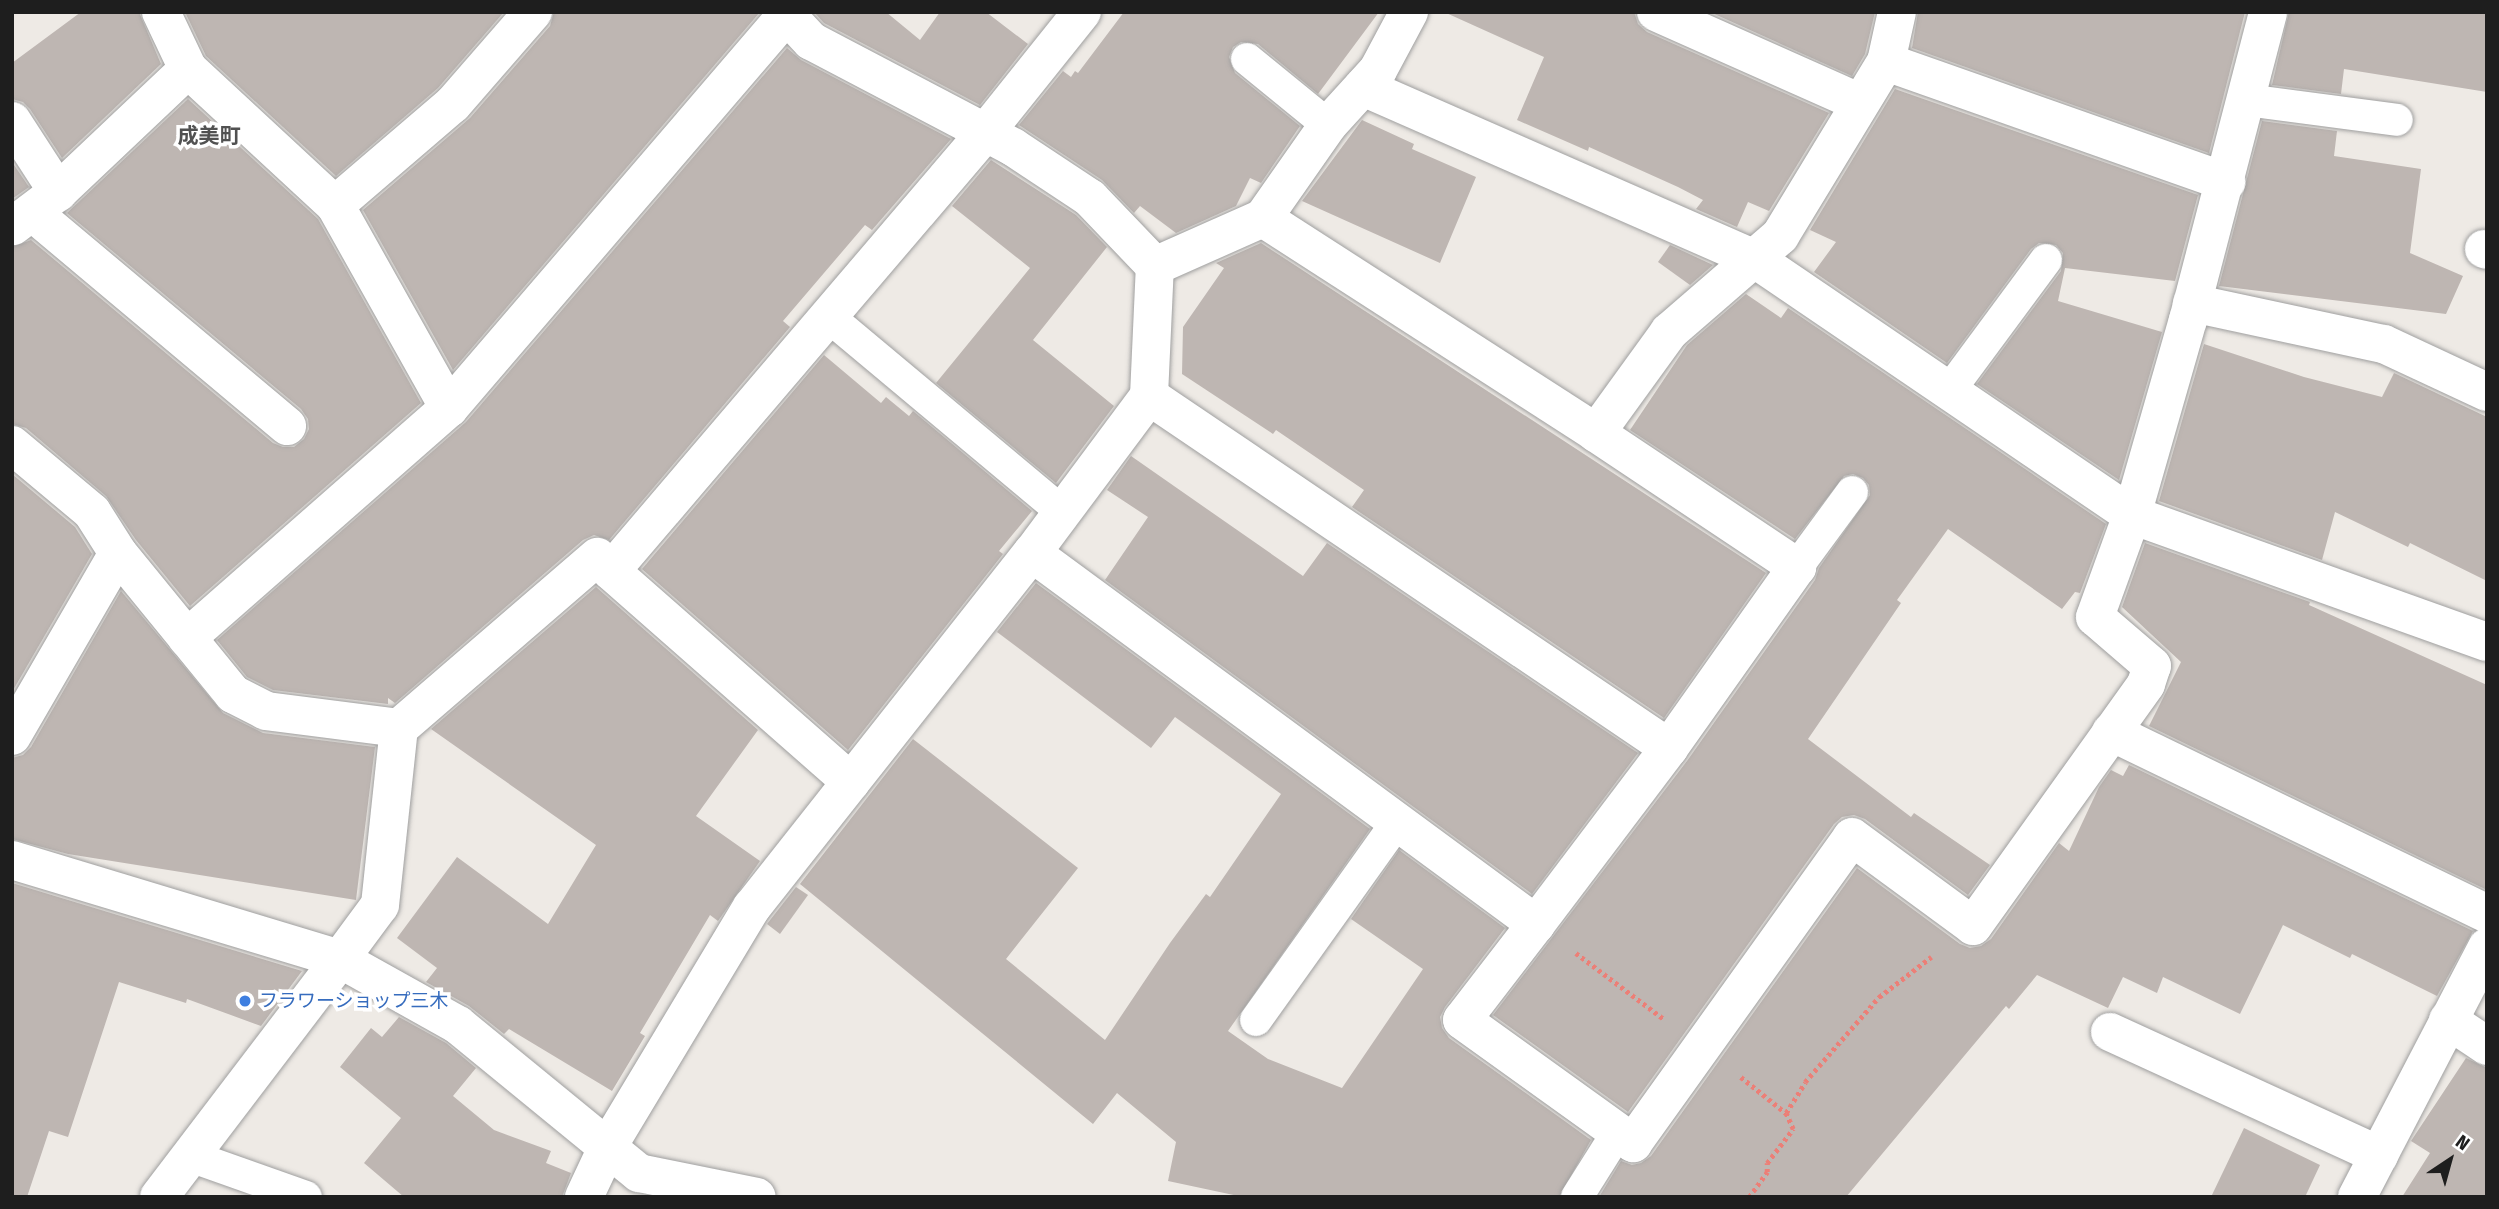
<!DOCTYPE html>
<html>
<head>
<meta charset="utf-8">
<style>
	body { margin:0 }
	#map { position:relative; width:2499px; height:1209px; overflow:hidden; background:#eeeae5; font-family:"Fira Sans Condensed","Noto Sans JP",sans-serif }
	div>[style] { position:absolute }
	[style*='--x'] { left:calc(var(--x)*1px); top:calc(var(--y)*1px); width:calc(var(--w)*1px); rotate:calc(var(--a)*1deg) }
	.building>* { inset:0; background:#beb6b2 }
	.path>* { height:4.5px; margin-top:-2.25px; transform-origin:0; background:repeating-linear-gradient(90deg,#ec7f77 0 3.5px,transparent 0 7px) }
	.roads { filter:drop-shadow(0 0 2px #9f9f9f) drop-shadow(0 0 2px #9f9f9f) }
	.service>* { height:32px; margin:-16px; padding:0 16px; transform-origin:16px; border-radius:16px; background:#fff }
	.minor>* { height:38px; margin:-19px; padding:0 19px; transform-origin:19px; border-radius:19px; background:#fff }
	.dots>* { width:19px; height:19px; translate:-50% -50%; box-sizing:border-box; border:4px solid #fff; border-radius:50% }
	span { translate:-50% -50%; white-space:nowrap; text-align:center; line-height:1.15; -webkit-text-stroke:7px #fff; paint-order:stroke }
	.shop-label { font-size:19px; color:#366cbe }
	.left { translate:0 -50%; text-align:left }
	.neighbourhood-label { font-size:21px; color:#515151; font-weight:700 }
	.frame { position:absolute; inset:0; border:14px solid #1e1e1e; pointer-events:none }
	.north { position:absolute; left:2415px; top:1125px; width:70px; height:70px; -webkit-text-stroke:5px #fff; paint-order:stroke; rotate:36deg; font-size:19px; font-weight:700; line-height:28px; text-align:center; color:#1e1e1e }
	.north::after { content:''; display:block; margin:auto; width:24px; height:32px; background:#1e1e1e; clip-path:polygon(50% 0,100% 100%,50% 72%,0 100%) }
</style>
</head>
<body>
<div id="map">
	<div class="building">
		<div style="clip-path:polygon(81px 12px,139px 12px,161px 64px,62px 158px,30px 109px,23px 102px,12px 99px,12px 63px)"></div>
		<div style="clip-path:polygon(185px 12px,504px 12px,438px 88px,336px 176px,206px 56px)"></div>
		<div style="clip-path:polygon(554px 12px,760px 12px,453px 370px,363px 210px,470px 118px,550px 26px)"></div>
		<div style="clip-path:polygon(814px 12px,886px 12px,920px 40px,940px 12px,986px 12px,1028px 44px,980px 105px,824px 23px)"></div>
		<div style="clip-path:polygon(1124px 12px,1379px 12px,1318px 94px,1258px 44px,1241px 42px,1233px 47px,1229px 57px,1235px 73px,1300px 126px,1261px 183px,1250px 178px,1236px 206px,1176px 233px,1140px 206px,1134px 213px,1102px 180px,1019px 125px,1063px 71px,1071px 77px,1075px 71px,1078px 73px)"></div>
		<div style="clip-path:polygon(1444px 12px,1634px 12px,1638px 24px,1647px 32px,1829px 113px,1769px 211px,1748px 202px,1737px 227px,1696px 209px,1703px 200px,1678px 187px,1589px 147px,1588px 151px,1517px 120px,1544px 57px)"></div>
		<div style="clip-path:polygon(1710px 12px,1875px 12px,1865px 54px,1852px 76px)"></div>
		<div style="clip-path:polygon(1918px 12px,2245px 12px,2209px 153px,1912px 48px)"></div>
		<div style="clip-path:polygon(2289px 12px,2487px 12px,2487px 92px,2344px 69px,2341px 94px,2272px 85px)"></div>
		<div style="clip-path:polygon(787px 48px,801px 60px,951px 139px,872px 230px,865px 225px,783px 321px,790px 327px,609px 540px,594px 535px,583px 540px,395px 703px,388px 698px,388px 704px,273px 690px,247px 677px,217px 640px,466px 422px)"></div>
		<div style="clip-path:polygon(1895px 89px,2198px 195px,2175px 281px,2065px 268px,2058px 301px,2162px 332px,2119px 480px,1977px 384px,2061px 271px,2063px 253px,2056px 245px,2039px 243px,2031px 249px,1947px 363px,1814px 272px,1836px 242px,1810px 230px)"></div>
		<div style="clip-path:polygon(188px 99px,318px 219px,421px 403px,190px 606px,136px 540px,106px 496px,26px 428px,12px 424px,12px 247px,31px 240px,273px 443px,283px 447px,294px 447px,304px 439px,309px 429px,308px 419px,301px 409px,67px 213px)"></div>
		<div style="clip-path:polygon(1362px 120px,1414px 144px,1412px 149px,1476px 177px,1440px 263px,1302px 201px)"></div>
		<div style="clip-path:polygon(2262px 121px,2337px 131px,2334px 156px,2421px 169px,2410px 253px,2463px 276px,2446px 314px,2219px 286px)"></div>
		<div style="clip-path:polygon(991px 160px,1076px 215px,1107px 247px,1033px 340px,1114px 406px,1056px 483px,936px 383px,1030px 268px,952px 206px)"></div>
		<div style="clip-path:polygon(12px 162px,29px 187px,12px 199px)"></div>
		<div style="clip-path:polygon(1261px 243px,1766px 573px,1664px 718px,1352px 507px,1364px 490px,1276px 430px,1273px 434px,1182px 374px,1183px 327px,1224px 268px,1216px 263px)"></div>
		<div style="clip-path:polygon(1670px 245px,1713px 265px,1690px 285px,1658px 262px)"></div>
		<div style="clip-path:polygon(1746px 294px,1781px 318px,1788px 308px,2106px 524px,2080px 593px,2075px 592px,2062px 609px,1948px 529px,1897px 600px,1901px 603px,1808px 739px,1911px 817px,1914px 813px,1990px 865px,1968px 895px,1865px 819px,1854px 815px,1842px 817px,1834px 824px,1628px 1112px,1493px 1015px,1687px 761px,1815px 580px,1819px 568px,1870px 495px,1869px 485px,1863px 478px,1853px 474px,1844px 476px,1795px 539px,1630px 430px,1687px 345px)"></div>
		<div style="clip-path:polygon(2204px 344px,2304px 377px,2382px 397px,2394px 373px,2487px 417px,2487px 581px,2410px 543px,2408px 547px,2335px 512px,2322px 560px,2159px 501px)"></div>
		<div style="clip-path:polygon(824px 355px,881px 403px,886px 397px,909px 416px,913px 411px,1032px 511px,999px 551px,1003px 554px,848px 750px,642px 569px)"></div>
		<div style="clip-path:polygon(1131px 456px,1303px 576px,1327px 543px,1638px 753px,1532px 894px,1105px 580px,1148px 517px,1107px 490px)"></div>
		<div style="clip-path:polygon(12px 474px,75px 527px,92px 554px,12px 692px)"></div>
		<div style="clip-path:polygon(2145px 543px,2310px 602px,2309px 605px,2487px 685px,2487px 890px,2149px 726px,2181px 662px,2122px 607px)"></div>
		<div style="clip-path:polygon(1036px 583px,1370px 829px,1228px 1031px,1268px 1059px,1342px 1088px,1423px 969px,1351px 919px,1399px 850px,1505px 928px,1445px 1007px,1440px 1017px,1442px 1028px,1449px 1038px,1591px 1140px,1559px 1197px,1243px 1197px,1168px 1181px,1176px 1142px,1117px 1093px,1093px 1124px,800px 884px,913px 739px,1078px 868px,1006px 959px,1105px 1040px,1170px 943px,1206px 894px,1210px 897px,1281px 794px,1175px 717px,1151px 748px,997px 632px)"></div>
		<div style="clip-path:polygon(596px 587px,758px 730px,696px 816px,760px 861px,718px 921px,710px 915px,640px 1033px,645px 1036px,612px 1091px,509px 1029px,504px 1034px,469px 1006px,426px 982px,437px 968px,397px 938px,457px 857px,548px 924px,596px 845px,431px 729px)"></div>
		<div style="clip-path:polygon(121px 591px,223px 713px,263px 733px,375px 747px,356px 900px,68px 854px,12px 839px,12px 758px,23px 755px,31px 747px)"></div>
		<div style="clip-path:polygon(2129px 765px,2473px 931px,2437px 996px,2352px 954px,2350px 958px,2283px 925px,2240px 1014px,2163px 977px,2157px 993px,2123px 977px,2108px 1008px,2037px 975px,2009px 1009px,2006px 1006px,1846px 1197px,1599px 1197px,1621px 1161px,1632px 1165px,1641px 1163px,1651px 1156px,1857px 868px,1960px 944px,1970px 948px,1981px 946px,1991px 939px,2059px 843px,2069px 851px,2099px 787px,2111px 770px,2123px 776px)"></div>
		<div style="clip-path:polygon(12px 883px,302px 971px,261px 1026px,187px 999px,186px 1003px,119px 982px,68px 1137px,49px 1131px,27px 1197px,12px 1197px)"></div>
		<div style="clip-path:polygon(796px 887px,808px 895px,780px 934px,767px 924px)"></div>
		<div style="clip-path:polygon(399px 1017px,446px 1043px,476px 1068px,453px 1096px,494px 1130px,551px 1151px,546px 1163px,571px 1173px,562px 1197px,404px 1197px,364px 1163px,401px 1118px,340px 1067px,371px 1028px,382px 1037px)"></div>
		<div style="clip-path:polygon(2466px 1058px,2487px 1068px,2487px 1197px,2402px 1197px,2430px 1153px,2411px 1141px)"></div>
		<div style="clip-path:polygon(2244px 1128px,2320px 1165px,2305px 1197px,2211px 1197px)"></div>
	</div>
	<div class="path">
		<div style="--x:1576;--y:953;--w:110;--a:36.9"></div>
		<div style="--x:1741;--y:1077;--w:58;--a:38.7"></div>
		<div style="--x:1749;--y:1197;--w:31;--a:-54"></div>
		<div style="--x:1767;--y:1172;--w:9;--a:-90"></div>
		<div style="--x:1767;--y:1163;--w:43;--a:-52.6"></div>
		<div style="--x:1793;--y:1129;--w:17;--a:-114"></div>
		<div style="--x:1786;--y:1113;--w:36;--a:-58"></div>
		<div style="--x:1805;--y:1082;--w:113;--a:-49"></div>
		<div style="--x:1879;--y:997;--w:66;--a:-37.6"></div>
	</div>
	<div class="roads">
		<div class="service">
			<div style="--x:1247;--y:59;--w:104;--a:39.2"></div>
			<div style="--x:2246;--y:100;--w:152;--a:7.5"></div>
			<div style="--x:829;--y:317;--w:304;--a:39.9"></div>
			<div style="--x:1949;--y:391;--w:163;--a:-53.5"></div>
			<div style="--x:1797;--y:567;--w:93;--a:-53.7"></div>
			<div style="--x:1256;--y:1020;--w:243;--a:-54.5"></div>
			<div style="--x:190;--y:1156;--w:123;--a:19.5"></div>
			<div style="--x:1577;--y:1197;--w:77;--a:-57.8"></div>
		</div>
		<div class="minor">
			<div style="--x:161;--y:12;--w:63;--a:64.7"></div>
			<div style="--x:188;--y:69;--w:200;--a:42.8"></div>
			<div style="--x:335;--y:205;--w:233;--a:60.7"></div>
			<div style="--x:1656;--y:12;--w:223;--a:24"></div>
			<div style="--x:1886;--y:62;--w:361;--a:19.4"></div>
			<div style="--x:1363;--y:87;--w:428;--a:23.7"></div>
			<div style="--x:1755;--y:259;--w:456;--a:34.2"></div>
			<div style="--x:2132;--y:515;--w:377;--a:19.7"></div>
			<div style="--x:12;--y:121;--w:85;--a:57.1"></div>
			<div style="--x:335;--y:205;--w:155;--a:-40.6"></div>
			<div style="--x:453;--y:104;--w:122;--a:-49"></div>
			<div style="--x:32;--y:212;--w:333;--a:40"></div>
			<div style="--x:1263;--y:218;--w:396;--a:32.8"></div>
			<div style="--x:1596;--y:433;--w:242;--a:33.7"></div>
			<div style="--x:1797;--y:567;--w:222;--a:125.3"></div>
			<div style="--x:1669;--y:748;--w:221;--a:127.1"></div>
			<div style="--x:13;--y:226;--w:56;--a:-37.1"></div>
			<div style="--x:58;--y:192;--w:179;--a:-43.4"></div>
			<div style="--x:2484;--y:249;--w:3;--a:18"></div>
			<div style="--x:1155;--y:266;--w:118;--a:-24"></div>
			<div style="--x:1263;--y:218;--w:113;--a:-55"></div>
			<div style="--x:1328;--y:125;--w:74;--a:-47.7"></div>
			<div style="--x:1378;--y:70;--w:66;--a:-61.9"></div>
			<div style="--x:2192;--y:303;--w:196;--a:12.1"></div>
			<div style="--x:2384;--y:344;--w:114;--a:25"></div>
			<div style="--x:1149;--y:396;--w:628;--a:34.09"></div>
			<div style="--x:1596;--y:433;--w:125;--a:-54.1"></div>
			<div style="--x:1669;--y:332;--w:147;--a:-40.9"></div>
			<div style="--x:1780;--y:236;--w:204;--a:-58.7"></div>
			<div style="--x:1886;--y:62;--w:51;--a:-77.6"></div>
			<div style="--x:12;--y:445;--w:104;--a:39.9"></div>
			<div style="--x:92;--y:512;--w:49;--a:57.6"></div>
			<div style="--x:118;--y:553;--w:182;--a:50.8"></div>
			<div style="--x:233;--y:694;--w:37;--a:27"></div>
			<div style="--x:266;--y:711;--w:134;--a:7.3"></div>
			<div style="--x:399;--y:728;--w:262;--a:-40.8"></div>
			<div style="--x:1032;--y:553;--w:626;--a:36.36"></div>
			<div style="--x:1536;--y:924;--w:121;--a:127.6"></div>
			<div style="--x:1462;--y:1020;--w:211;--a:35.7"></div>
			<div style="--x:1633;--y:1143;--w:376;--a:-54.4"></div>
			<div style="--x:1852;--y:837;--w:150;--a:36.3"></div>
			<div style="--x:1973;--y:926;--w:297;--a:-54.4"></div>
			<div style="--x:2146;--y:684;--w:19;--a:-72"></div>
			<div style="--x:2152;--y:666;--w:75;--a:-139.3"></div>
			<div style="--x:2095;--y:617;--w:109;--a:-70.1"></div>
			<div style="--x:2132;--y:515;--w:203;--a:-74"></div>
			<div style="--x:2188;--y:320;--w:318;--a:-75.4"></div>
			<div style="--x:187;--y:638;--w:349;--a:-41.3"></div>
			<div style="--x:449;--y:408;--w:522;--a:-49.35"></div>
			<div style="--x:2111;--y:732;--w:418;--a:25.8"></div>
			<div style="--x:12;--y:736;--w:211;--a:-59.9"></div>
			<div style="--x:851;--y:782;--w:320;--a:-138.7"></div>
			<div style="--x:611;--y:571;--w:576;--a:-49.51"></div>
			<div style="--x:985;--y:133;--w:155;--a:-51.3"></div>
			<div style="--x:12;--y:860;--w:343;--a:16.8"></div>
			<div style="--x:340;--y:959;--w:67;--a:-53.5"></div>
			<div style="--x:380;--y:905;--w:178;--a:-83.9"></div>
			<div style="--x:2448;--y:1020;--w:47;--a:33.7"></div>
			<div style="--x:2110;--y:1032;--w:296;--a:24.6"></div>
			<div style="--x:159;--y:1197;--w:299;--a:-52.7"></div>
			<div style="--x:340;--y:959;--w:135;--a:29.2"></div>
			<div style="--x:458;--y:1025;--w:234;--a:39.3"></div>
			<div style="--x:639;--y:1173;--w:120;--a:11.5"></div>
			<div style="--x:584;--y:1197;--w:54;--a:-64.9"></div>
			<div style="--x:607;--y:1148;--w:281;--a:-59"></div>
			<div style="--x:752;--y:907;--w:451;--a:-51.7"></div>
			<div style="--x:1032;--y:553;--w:196;--a:-53.3"></div>
			<div style="--x:1149;--y:396;--w:130;--a:-87.4"></div>
			<div style="--x:1155;--y:266;--w:94;--a:-133.7"></div>
			<div style="--x:1090;--y:198;--w:92;--a:-146.5"></div>
			<div style="--x:1013;--y:147;--w:228;--a:-152.3"></div>
			<div style="--x:811;--y:41;--w:40;--a:-133"></div>
			<div style="--x:2357;--y:1197;--w:282;--a:-62.5"></div>
		</div>
	</div>
	<div class="dots">
		<div style="left:245px;top:1001px;background:#3f7fe0"></div>
	</div>
	<div class="shop-label">
		<span class="left" style="left:259px;top:1001px">フラワーショップ三木</span>
	</div>
	<div class="neighbourhood-label">
		<span style="left:209px;top:136px">成美町</span>
	</div>
	<div class="frame"></div>
	<div class="north">N</div>
</div>
</body>
</html>
